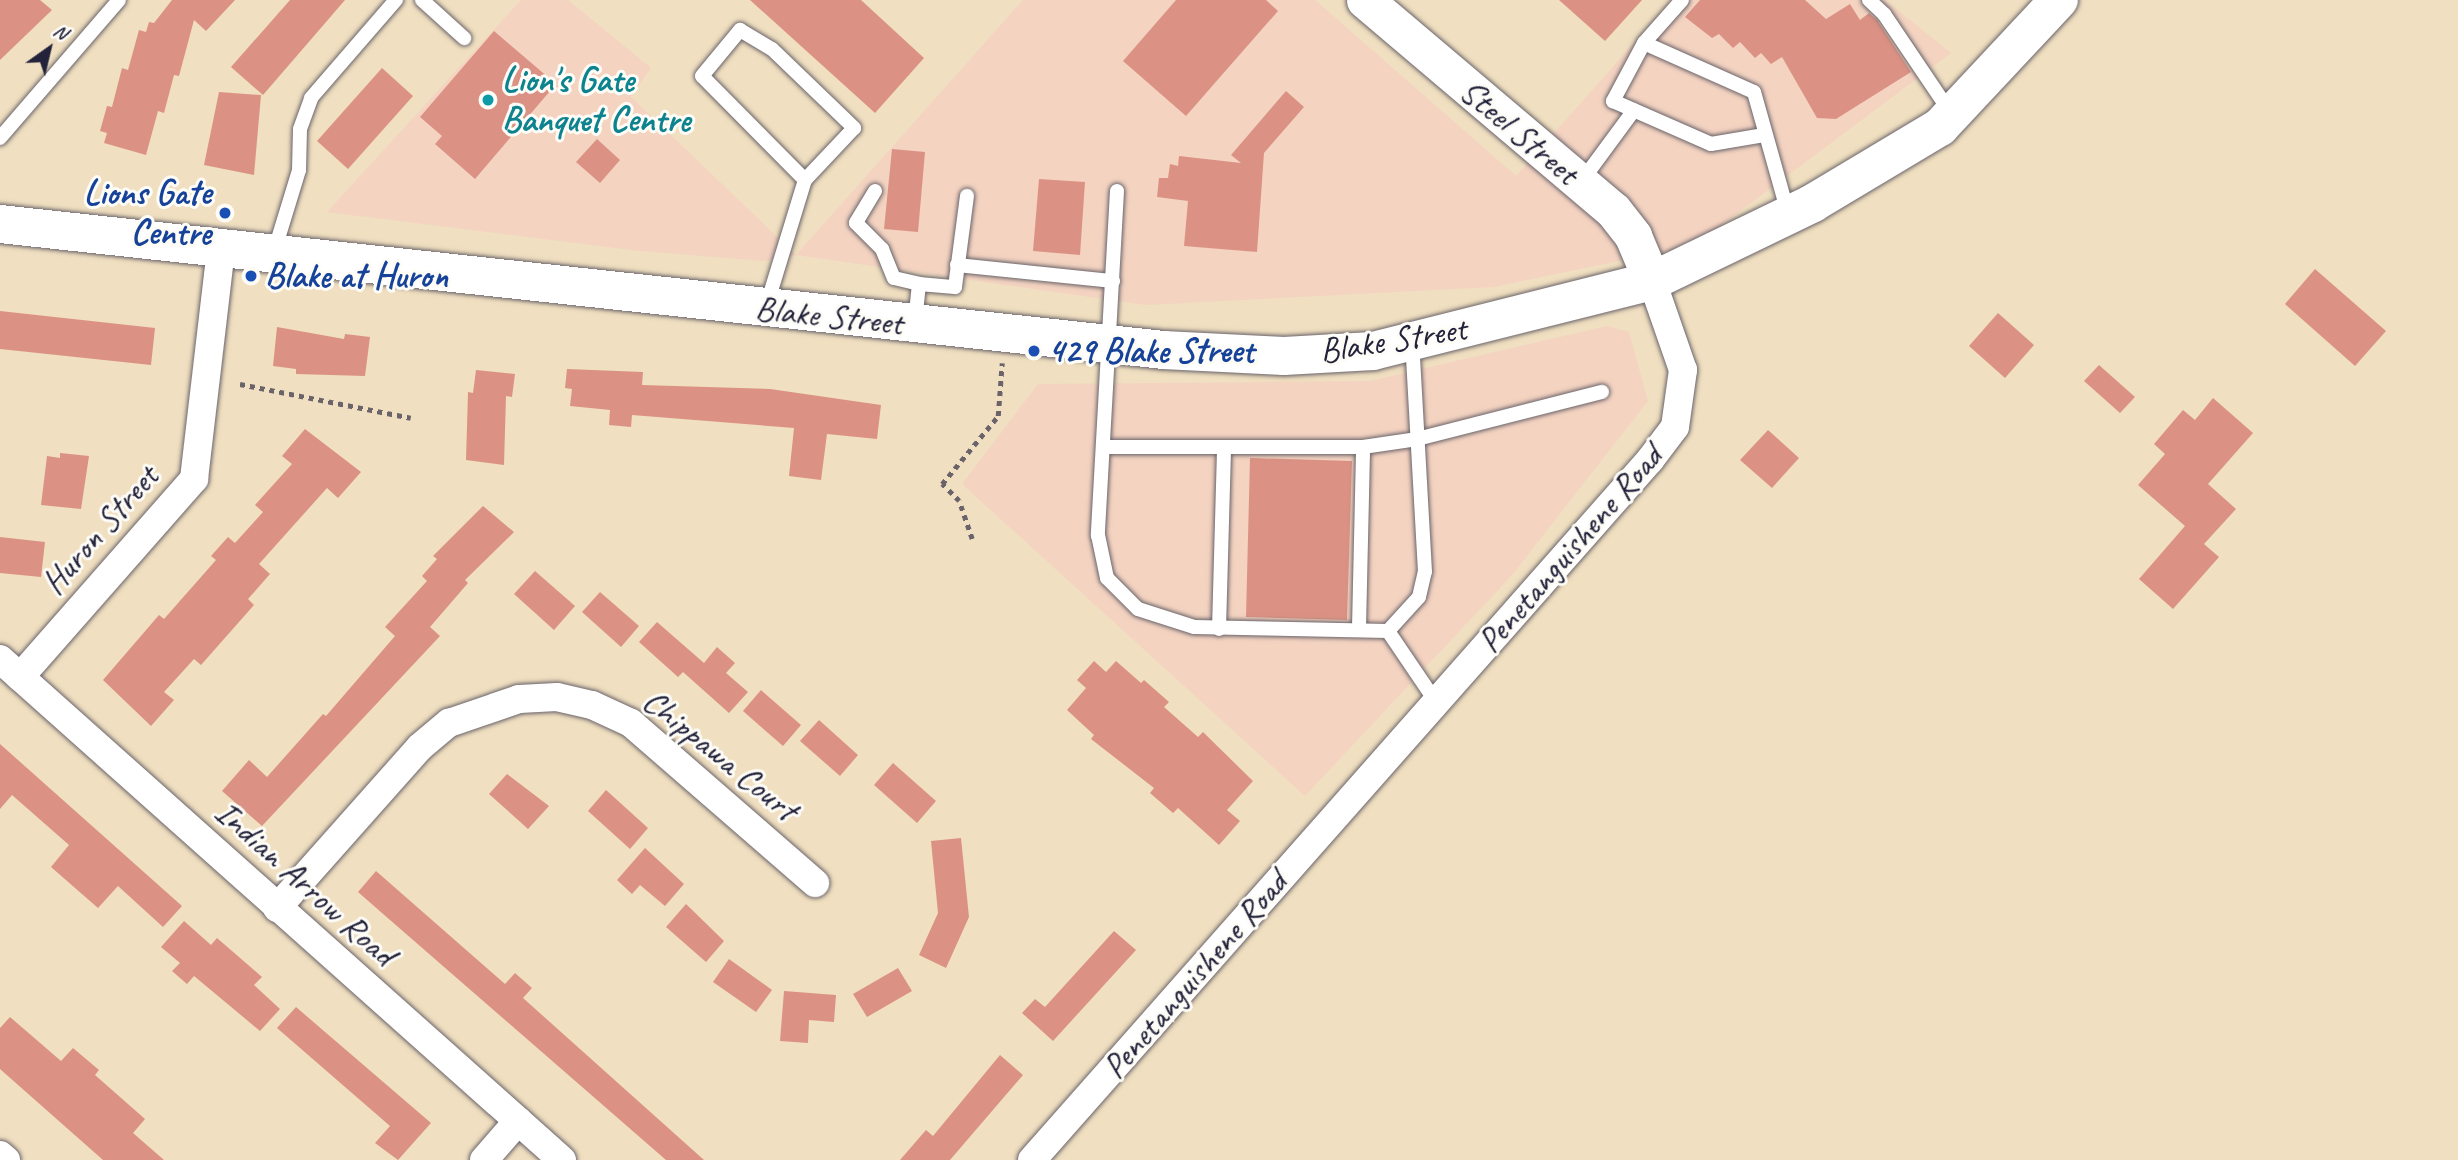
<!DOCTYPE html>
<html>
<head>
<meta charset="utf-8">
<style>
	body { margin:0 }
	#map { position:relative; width:2458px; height:1160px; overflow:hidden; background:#f0dfc0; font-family:Caveat,sans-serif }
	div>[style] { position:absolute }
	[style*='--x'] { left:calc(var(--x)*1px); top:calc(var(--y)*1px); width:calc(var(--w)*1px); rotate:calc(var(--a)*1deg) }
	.built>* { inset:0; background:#f4d3c1 }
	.building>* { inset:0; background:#db9284 }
	.path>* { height:4.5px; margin-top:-2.25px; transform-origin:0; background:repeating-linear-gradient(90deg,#6a646a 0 5px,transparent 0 10px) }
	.roads { filter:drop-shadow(0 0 2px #6a646a) drop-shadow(0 0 2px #6a646a) }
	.service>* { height:14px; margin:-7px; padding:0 7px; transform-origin:7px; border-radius:7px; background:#fff }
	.minor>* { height:28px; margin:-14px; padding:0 14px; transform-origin:14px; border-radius:14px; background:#fff }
	.tertiary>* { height:37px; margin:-18.5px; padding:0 18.5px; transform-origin:18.5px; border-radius:18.5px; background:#fff }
	.secondary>* { height:38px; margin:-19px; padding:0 19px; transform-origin:19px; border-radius:19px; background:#fff }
	.dots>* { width:19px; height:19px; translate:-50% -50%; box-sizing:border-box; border:4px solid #fdfcf7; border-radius:50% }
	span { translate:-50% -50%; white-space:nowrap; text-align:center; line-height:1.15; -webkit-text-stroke:6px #fdfcf7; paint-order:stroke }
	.culture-label { font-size:35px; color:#0d838f; font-weight:700 }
	.left { translate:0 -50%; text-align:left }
	.street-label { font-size:35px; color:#22223b }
	.transit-label { font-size:35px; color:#164399; font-weight:700 }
	.right { translate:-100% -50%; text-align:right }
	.north { position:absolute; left:14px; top:14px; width:70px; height:70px; -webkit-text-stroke:5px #fdfcf7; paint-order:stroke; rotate:34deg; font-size:19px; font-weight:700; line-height:28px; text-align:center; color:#22223b }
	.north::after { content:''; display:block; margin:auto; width:24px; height:32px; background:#22223b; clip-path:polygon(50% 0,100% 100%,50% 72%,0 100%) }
</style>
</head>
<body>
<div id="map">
	<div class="built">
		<div style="clip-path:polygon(521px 0,568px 0,651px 68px,631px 97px,796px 255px,1023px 0,1315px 0,1516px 176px,1672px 0,1885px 0,1951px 53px,1695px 245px,1494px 287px,1146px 305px,796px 255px,764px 261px,640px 251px,327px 212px)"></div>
		<div style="clip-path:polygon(1607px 326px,1629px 332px,1648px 401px,1512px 575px,1305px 796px,962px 484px,1038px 384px,1370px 381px)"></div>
	</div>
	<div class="building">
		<div style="clip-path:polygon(0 0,40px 0,52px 10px,0 60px)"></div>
		<div style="clip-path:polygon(172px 0,235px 0,206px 31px,194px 20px,179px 76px,174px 75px,164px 113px,158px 111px,146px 155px,104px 143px,107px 133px,100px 131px,107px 106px,112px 107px,122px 68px,128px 70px,139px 30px,146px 32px,149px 22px,154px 23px)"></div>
		<div style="clip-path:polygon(290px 0,345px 0,263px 95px,231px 67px)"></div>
		<div style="clip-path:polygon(750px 0,861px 0,924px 58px,875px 113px)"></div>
		<div style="clip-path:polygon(1176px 0,1266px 0,1278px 11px,1186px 116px,1123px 61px)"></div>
		<div style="clip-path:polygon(1559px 0,1642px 0,1605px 41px)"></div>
		<div style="clip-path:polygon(1700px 0,1805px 0,1826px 19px,1850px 4px,1860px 20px,1869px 13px,1877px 20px,1911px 72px,1836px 119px,1817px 118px,1782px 57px,1771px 64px,1761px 53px,1755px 58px,1740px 42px,1733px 48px,1719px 34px,1712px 38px,1685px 17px)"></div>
		<div style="clip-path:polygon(494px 31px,556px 84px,475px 179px,435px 144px,442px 136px,420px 117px)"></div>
		<div style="clip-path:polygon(382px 68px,413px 96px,348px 169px,317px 141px)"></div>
		<div style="clip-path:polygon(1286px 91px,1304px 107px,1264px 153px,1257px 252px,1184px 246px,1188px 201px,1157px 197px,1159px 178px,1168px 178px,1170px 164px,1178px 166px,1179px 156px,1241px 163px,1231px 155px)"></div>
		<div style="clip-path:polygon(219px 92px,261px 95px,254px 175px,204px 165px)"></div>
		<div style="clip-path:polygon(597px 139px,620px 160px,600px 183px,576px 162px)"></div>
		<div style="clip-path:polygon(892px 149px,925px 152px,918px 232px,884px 229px)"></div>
		<div style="clip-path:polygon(1039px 179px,1085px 182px,1080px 255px,1033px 251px)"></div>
		<div style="clip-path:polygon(2315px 269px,2386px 331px,2355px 366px,2285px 304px)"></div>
		<div style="clip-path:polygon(0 311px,155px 328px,151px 365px,0 349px)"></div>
		<div style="clip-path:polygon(1998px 313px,2034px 345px,2005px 378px,1969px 346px)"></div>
		<div style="clip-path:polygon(277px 327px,344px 339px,345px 334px,370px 337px,365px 376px,296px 374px,296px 369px,273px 366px)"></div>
		<div style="clip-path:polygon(2099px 365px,2135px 397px,2120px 413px,2084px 381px)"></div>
		<div style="clip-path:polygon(567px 369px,643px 372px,642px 385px,770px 389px,881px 405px,877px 439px,827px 434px,821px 480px,789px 476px,794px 428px,632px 415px,631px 427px,609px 425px,610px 410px,570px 406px,572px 389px,565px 388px)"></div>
		<div style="clip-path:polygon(476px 370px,515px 374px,512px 397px,506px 396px,504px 465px,466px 460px,468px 392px,473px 393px)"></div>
		<div style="clip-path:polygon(2213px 398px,2253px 433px,2208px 484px,2236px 509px,2204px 544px,2219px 557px,2173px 609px,2139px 579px,2185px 526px,2138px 485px,2165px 454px,2154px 444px,2183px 410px,2195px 420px)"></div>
		<div style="clip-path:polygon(305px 429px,361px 472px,338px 498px,327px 488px,259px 564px,270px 574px,248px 599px,254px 605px,201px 665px,194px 659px,164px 692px,174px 700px,151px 726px,103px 680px,159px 615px,164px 619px,216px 560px,211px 556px,228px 537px,235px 543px,263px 512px,255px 505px,292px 464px,282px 456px)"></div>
		<div style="clip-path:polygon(1768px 430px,1799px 458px,1772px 488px,1740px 460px)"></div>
		<div style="clip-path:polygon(60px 453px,89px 456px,81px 509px,41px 505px,47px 456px,60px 458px)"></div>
		<div style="clip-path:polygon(1250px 458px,1352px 461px,1347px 620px,1246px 617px)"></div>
		<div style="clip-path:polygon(483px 506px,514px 532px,465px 580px,468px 583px,430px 627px,440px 636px,262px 826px,222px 791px,249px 760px,267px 777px,323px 714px,326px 716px,395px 636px,385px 627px,427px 581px,422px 576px,437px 559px,433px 556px)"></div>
		<div style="clip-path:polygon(0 537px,45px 542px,41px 577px,0 573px)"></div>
		<div style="clip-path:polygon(535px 571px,575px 606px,554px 630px,514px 594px)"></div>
		<div style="clip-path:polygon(600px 592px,639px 626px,621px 647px,582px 612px)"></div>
		<div style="clip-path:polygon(657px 622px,704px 663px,717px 647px,735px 663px,726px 673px,748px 692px,729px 713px,683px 672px,678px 677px,639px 642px)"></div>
		<div style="clip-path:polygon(1094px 661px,1106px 672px,1116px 661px,1141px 683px,1144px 680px,1169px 702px,1164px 707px,1198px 737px,1203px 732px,1253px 781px,1227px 810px,1240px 821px,1219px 845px,1178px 808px,1173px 813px,1150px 793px,1154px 788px,1091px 739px,1094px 735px,1067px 710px,1086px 688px,1077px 680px)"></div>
		<div style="clip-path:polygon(761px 690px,801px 725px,783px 746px,743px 711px)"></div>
		<div style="clip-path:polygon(819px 720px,858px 755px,840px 776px,800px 741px)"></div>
		<div style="clip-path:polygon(0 744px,182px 906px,163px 927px,118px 886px,98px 908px,51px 867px,69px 845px,12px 795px,0 809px)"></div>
		<div style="clip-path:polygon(893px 763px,936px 801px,917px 823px,874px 785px)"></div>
		<div style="clip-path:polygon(507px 774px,549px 806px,528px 829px,489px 794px)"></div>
		<div style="clip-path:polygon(606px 790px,648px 828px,630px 849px,588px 811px)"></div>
		<div style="clip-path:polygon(961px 838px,969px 917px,946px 968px,919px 955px,938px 913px,931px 841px)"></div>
		<div style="clip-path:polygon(645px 848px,684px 884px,665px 906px,640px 885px,632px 894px,617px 880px)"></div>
		<div style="clip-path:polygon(376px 871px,505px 984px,515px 973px,532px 988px,523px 998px,704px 1160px,666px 1160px,382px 913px,358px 892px)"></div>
		<div style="clip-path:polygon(686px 904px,724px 941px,706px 962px,666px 927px)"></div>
		<div style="clip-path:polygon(184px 921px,211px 945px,217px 938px,262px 977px,254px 985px,280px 1009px,260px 1031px,194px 976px,187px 984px,172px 971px,180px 963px,161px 947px)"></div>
		<div style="clip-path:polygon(1114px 931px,1136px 950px,1053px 1041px,1022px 1013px,1035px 999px,1045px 1007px)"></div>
		<div style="clip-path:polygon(729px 959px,772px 990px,756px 1012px,713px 982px)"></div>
		<div style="clip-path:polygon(898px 968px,912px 991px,867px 1017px,853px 994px)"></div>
		<div style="clip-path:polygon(784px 991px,836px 995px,834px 1022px,809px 1020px,808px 1043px,780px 1041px)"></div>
		<div style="clip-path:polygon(296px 1007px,431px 1123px,398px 1160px,375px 1143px,390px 1126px,277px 1028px)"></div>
		<div style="clip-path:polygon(10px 1017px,61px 1061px,73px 1048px,99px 1070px,95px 1075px,145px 1119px,133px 1133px,164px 1160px,103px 1160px,0 1069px,0 1028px)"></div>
		<div style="clip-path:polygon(1000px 1055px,1023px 1075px,950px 1160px,900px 1160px,926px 1130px,933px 1136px)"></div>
	</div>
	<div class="path">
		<div style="--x:240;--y:384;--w:174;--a:11.2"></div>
		<div style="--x:972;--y:539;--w:40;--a:-108.9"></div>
		<div style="--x:959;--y:501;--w:24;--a:-135"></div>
		<div style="--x:942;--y:484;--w:88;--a:-50.5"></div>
		<div style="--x:998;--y:416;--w:53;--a:-85.7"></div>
	</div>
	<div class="roads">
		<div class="service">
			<div style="--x:422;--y:0;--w:57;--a:42.1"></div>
			<div style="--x:1682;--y:0;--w:57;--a:131.5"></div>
			<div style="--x:1644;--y:43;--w:120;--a:24"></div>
			<div style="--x:1754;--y:92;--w:126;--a:74.3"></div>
			<div style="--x:1869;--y:0;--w:21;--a:43"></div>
			<div style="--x:1884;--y:14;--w:118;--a:56"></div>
			<div style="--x:1644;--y:43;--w:66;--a:118.1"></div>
			<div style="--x:1613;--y:101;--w:107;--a:23.7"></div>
			<div style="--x:1711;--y:144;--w:54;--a:-9.6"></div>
			<div style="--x:0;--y:138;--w:182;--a:-49.2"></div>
			<div style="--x:1581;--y:182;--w:89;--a:-53.6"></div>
			<div style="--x:875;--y:191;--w:37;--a:121"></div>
			<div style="--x:856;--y:223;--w:37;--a:45"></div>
			<div style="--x:882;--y:249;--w:31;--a:68"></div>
			<div style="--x:894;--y:278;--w:26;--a:13"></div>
			<div style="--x:919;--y:284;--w:39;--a:96"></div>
			<div style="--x:1117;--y:191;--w:345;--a:93.2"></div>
			<div style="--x:1098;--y:535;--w:44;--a:78.2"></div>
			<div style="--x:1107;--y:578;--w:44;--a:45"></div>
			<div style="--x:1138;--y:609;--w:59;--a:17.8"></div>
			<div style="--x:1194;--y:627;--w:194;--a:1.2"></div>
			<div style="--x:1388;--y:631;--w:86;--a:55.9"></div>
			<div style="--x:274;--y:252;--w:86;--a:-73"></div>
			<div style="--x:299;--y:170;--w:41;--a:-88.6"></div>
			<div style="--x:300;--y:129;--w:33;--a:-70"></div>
			<div style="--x:311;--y:98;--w:130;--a:-49.1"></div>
			<div style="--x:957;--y:265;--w:157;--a:5.9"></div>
			<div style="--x:919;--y:284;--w:36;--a:5"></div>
			<div style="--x:955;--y:287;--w:92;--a:-82.5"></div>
			<div style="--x:767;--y:304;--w:130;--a:-73"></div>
			<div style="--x:805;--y:180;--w:146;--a:-134.7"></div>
			<div style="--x:702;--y:76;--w:60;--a:-50.4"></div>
			<div style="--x:740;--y:30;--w:37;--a:31"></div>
			<div style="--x:772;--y:49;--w:114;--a:43.9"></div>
			<div style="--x:854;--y:128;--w:71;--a:133.3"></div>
			<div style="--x:1105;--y:447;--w:258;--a:0"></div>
			<div style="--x:1363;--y:447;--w:55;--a:-8.4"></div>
			<div style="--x:1417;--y:439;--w:191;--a:-14.3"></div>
			<div style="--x:1359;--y:628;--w:181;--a:-88.7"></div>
			<div style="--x:1219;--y:629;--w:182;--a:-88.4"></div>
			<div style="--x:1388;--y:631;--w:46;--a:-47.6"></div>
			<div style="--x:1419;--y:597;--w:26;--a:-77"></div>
			<div style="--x:1425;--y:572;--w:229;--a:-93.2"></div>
		</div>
		<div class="minor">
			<div style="--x:0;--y:659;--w:753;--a:41.72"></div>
			<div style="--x:20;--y:677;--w:264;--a:-48.7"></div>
			<div style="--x:194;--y:479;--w:232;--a:-83.3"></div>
			<div style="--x:277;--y:908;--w:215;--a:-48.4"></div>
			<div style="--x:420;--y:747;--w:38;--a:-40"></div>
			<div style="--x:449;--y:723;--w:74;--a:-18.9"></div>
			<div style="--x:519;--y:699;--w:38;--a:-3"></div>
			<div style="--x:557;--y:697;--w:36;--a:13"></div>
			<div style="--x:592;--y:705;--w:43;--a:24.8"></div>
			<div style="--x:631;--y:723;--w:244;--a:41"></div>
			<div style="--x:0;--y:1155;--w:8;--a:40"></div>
			<div style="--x:484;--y:1160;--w:52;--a:-48.9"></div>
			<div style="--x:1032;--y:1160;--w:934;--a:-48.56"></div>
			<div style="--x:1650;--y:460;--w:41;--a:-52.9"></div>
			<div style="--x:1675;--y:427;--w:58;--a:-82"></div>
			<div style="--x:1683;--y:370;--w:94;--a:-109.2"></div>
		</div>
		<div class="tertiary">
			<div style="--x:1365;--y:0;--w:325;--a:40.3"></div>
			<div style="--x:1613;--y:210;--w:33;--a:52"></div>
			<div style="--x:1633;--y:236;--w:49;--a:67.1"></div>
		</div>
		<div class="secondary">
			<div style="--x:0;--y:224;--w:1170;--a:6.18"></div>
			<div style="--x:1163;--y:350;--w:121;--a:2.8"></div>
			<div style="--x:1284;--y:356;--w:89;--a:-3.2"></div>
			<div style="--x:1373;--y:351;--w:288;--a:-14.1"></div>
			<div style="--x:1652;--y:281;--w:179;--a:-25.8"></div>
			<div style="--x:1813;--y:203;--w:148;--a:-30.9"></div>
			<div style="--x:1940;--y:127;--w:174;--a:-46.9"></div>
		</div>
	</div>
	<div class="dots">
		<div style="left:488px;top:100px;background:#0f9aa8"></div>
		<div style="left:225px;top:213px;background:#1a4fb4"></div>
		<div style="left:251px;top:276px;background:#1a4fb4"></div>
		<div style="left:1034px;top:351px;background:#1a4fb4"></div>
	</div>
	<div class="culture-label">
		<span class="left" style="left:502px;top:100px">Lion's Gate<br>Banquet Centre</span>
	</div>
	<div class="street-label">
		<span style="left:1519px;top:132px;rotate:40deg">Steel Street</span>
		<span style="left:829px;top:316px;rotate:6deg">Blake Street</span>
		<span style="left:1393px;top:340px;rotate:-9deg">Blake Street</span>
		<span style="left:100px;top:530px;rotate:-49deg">Huron Street</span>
		<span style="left:1570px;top:549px;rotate:-49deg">Penetanguishene Road</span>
		<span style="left:720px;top:755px;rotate:39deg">Chippawa Court</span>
		<span style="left:305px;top:883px;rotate:42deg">Indian Arrow Road</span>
		<span style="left:1195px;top:975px;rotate:-49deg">Penetanguishene Road</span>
	</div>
	<div class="transit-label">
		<span class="right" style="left:211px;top:213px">Lions Gate<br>Centre</span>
		<span class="left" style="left:265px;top:276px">Blake at Huron</span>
		<span class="left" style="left:1048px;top:351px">429 Blake Street</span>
	</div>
	<div class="north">N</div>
</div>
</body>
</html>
